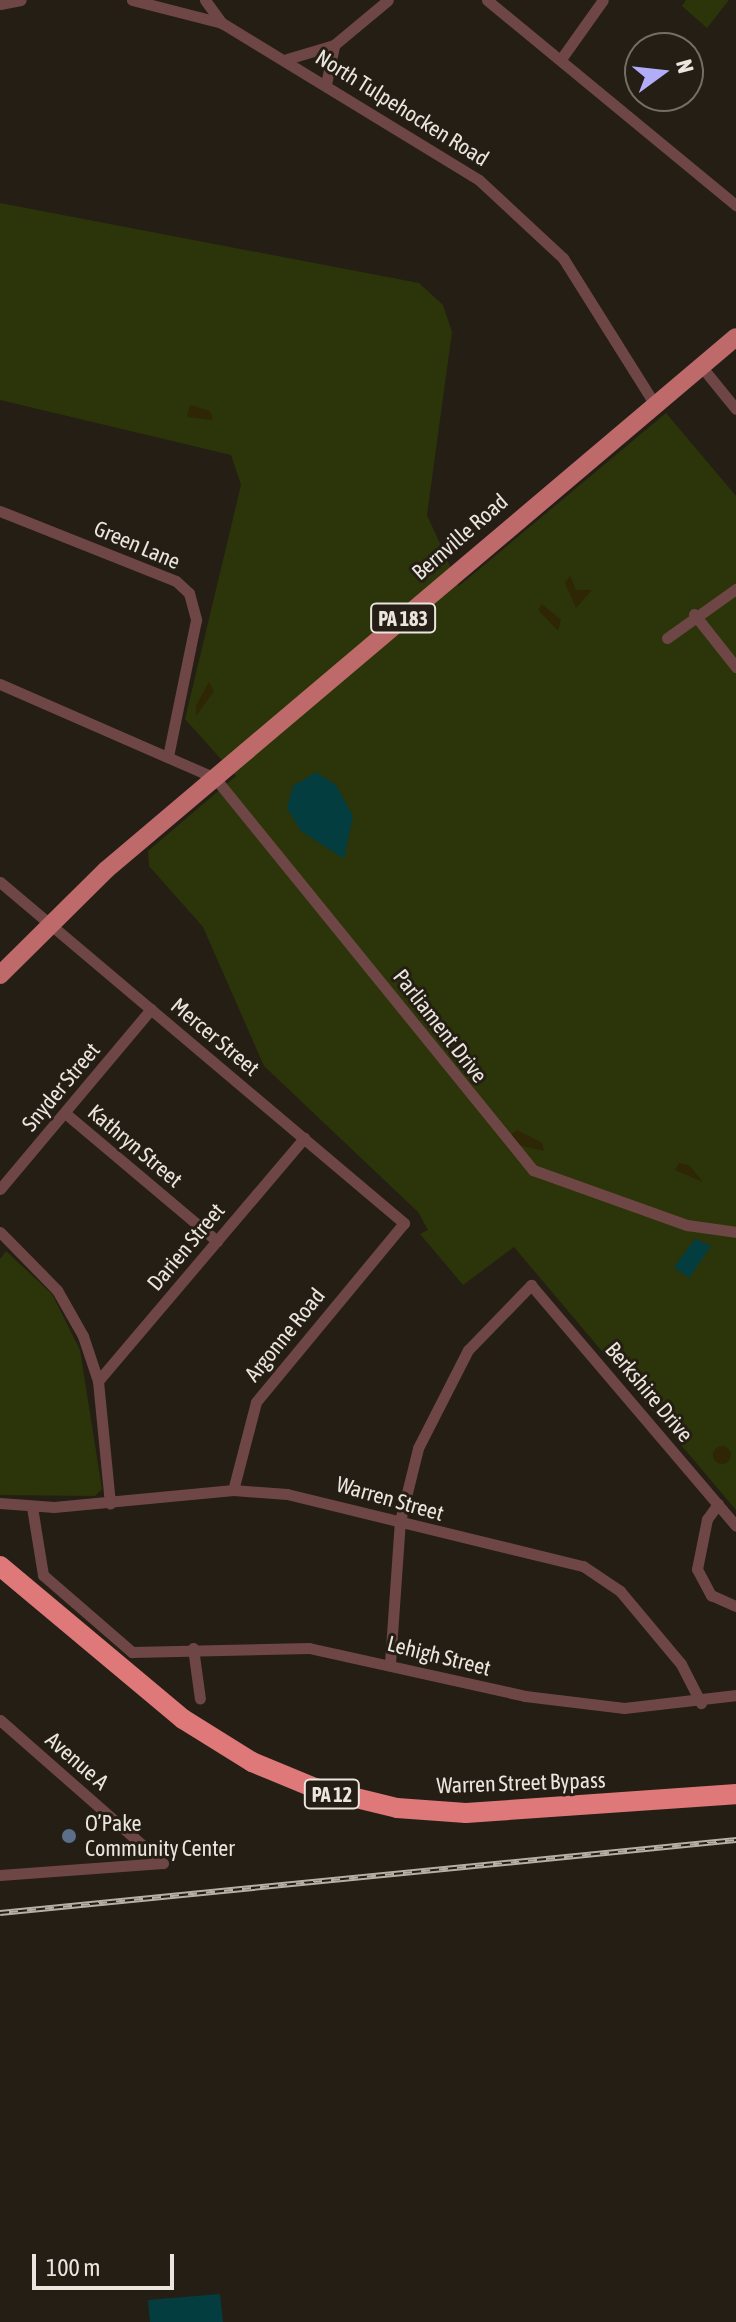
<!DOCTYPE html>
<html>
<head>
<meta charset="utf-8">
<style>
	body { margin:0 }
	#map { position:relative; width:736px; height:2322px; overflow:hidden; background:#251e14; font-family:"Asap Condensed",sans-serif }
	div>[style] { position:absolute }
	[style*='--x'] { left:calc(var(--x)*1px); top:calc(var(--y)*1px); width:calc(var(--w)*1px); rotate:calc(var(--a)*1deg) }
	.green>* { inset:0; background:#2b3509 }
	.sand>* { inset:0; background:#2e2605 }
	.round { border-radius:50% }
	.water>* { inset:0; background:#043d3f }
	.minor>* { height:11px; margin:-5.5px; padding:0 5.5px; transform-origin:5.5px; border-radius:5.5px; background:#6f4646 }
	.primary>* { height:18px; margin:-9px; padding:0 9px; transform-origin:9px; border-radius:9px; background:#be6a6b }
	.motorway>* { height:20px; margin:-10px; padding:0 10px; transform-origin:10px; border-radius:10px; background:#de7879 }
	.rail>* { height:6px; margin-top:-3px; transform-origin:0; background:repeating-linear-gradient(90deg,#251e14 0 9px,#b6b0a9 0 18px); box-sizing:border-box; border-block:2px solid #b6b0a9 }
	.dots>* { width:22px; height:22px; translate:-50% -50%; box-sizing:border-box; border:4px solid #251e14; border-radius:50% }
	span { translate:-50% -50%; white-space:nowrap; text-align:center; line-height:1.15; -webkit-text-stroke:6px #251e14; paint-order:stroke }
	.shield-label span { padding:2px 6px; background:#251e14; border:2px solid; border-radius:6px; -webkit-text-stroke-width:0 }
	.shield-label { font-size:20px; color:#eae5de; font-weight:700 }
	.street-label { font-size:22px; color:#eae5de }
	.poi-label { font-size:22px; color:#eae5de }
	.left { translate:0 -50%; text-align:left }
	.north { position:absolute; left:624px; top:32px; width:80px; height:80px; box-sizing:border-box; background:#251e14; border:2px solid #746e65; border-radius:50%; rotate:75deg; font-size:22px; font-weight:700; line-height:32px; text-align:center; color:#eae5de }
	.north::after { content:''; display:block; margin:auto; width:28px; height:36px; background:#b2adf9; clip-path:polygon(50% 0,100% 100%,50% 72%,0 100%) }
	.scale { position:absolute; left:32px; top:2254px; width:142px; height:36px; box-sizing:border-box; border:4px solid #eae5de; border-top:0; padding-left:10px; font-size:24px; line-height:28px; white-space:nowrap; color:#eae5de; -webkit-text-stroke:6px #251e14; paint-order:stroke }
</style>
</head>
<body>
<div id="map">
	<div class="green">
		<div style="clip-path:polygon(686px 0,729px 0,707px 28px,682px 6px)"></div>
		<div style="clip-path:polygon(0 203px,419px 283px,443px 305px,452px 332px,427px 515px,459px 586px,666px 413px,736px 496px,736px 1510px,514px 1247px,463px 1285px,420px 1234px,428px 1230px,418px 1212px,264px 1066px,203px 927px,149px 866px,148px 851px,236px 776px,185px 719px,241px 485px,231px 455px,0 400px)"></div>
		<div style="clip-path:polygon(6px 1251px,52px 1294px,80px 1350px,102px 1489px,95px 1496px,0 1495px,0 1259px)"></div>
	</div>
	<div class="sand">
		<div style="clip-path:polygon(190px 405px,210px 411px,213px 420px,187px 417px)"></div>
		<div style="clip-path:polygon(570px 576px,576px 590px,592px 590px,576px 608px,565px 583px)"></div>
		<div style="clip-path:polygon(542px 604px,561px 620px,558px 631px,538px 610px)"></div>
		<div style="clip-path:polygon(209px 682px,214px 691px,196px 716px,196px 706px)"></div>
		<div style="clip-path:polygon(517px 1130px,542px 1143px,544px 1151px,519px 1145px,511px 1135px)"></div>
		<div style="clip-path:polygon(679px 1163px,689px 1165px,703px 1182px,675px 1170px)"></div>
		<div class="round" style="left:713px;top:1446px;width:18px;height:18px"></div>
	</div>
	<div class="water">
		<div style="clip-path:polygon(316px 772px,336px 785px,353px 816px,344px 859px,301px 831px,287px 808px,293px 786px)"></div>
		<div style="clip-path:polygon(695px 1239px,711px 1246px,689px 1278px,674px 1267px)"></div>
		<div style="clip-path:polygon(220px 2294px,223px 2322px,150px 2322px,148px 2300px)"></div>
	</div>
	<div class="minor">
		<div style="--x:132;--y:0;--w:93;--a:14.3"></div>
		<div style="--x:222;--y:23;--w:301;--a:31.4"></div>
		<div style="--x:479;--y:180;--w:115;--a:42.9"></div>
		<div style="--x:563;--y:258;--w:171;--a:57.9"></div>
		<div style="--x:205;--y:0;--w:29;--a:54"></div>
		<div style="--x:487;--y:0;--w:323;--a:39.5"></div>
		<div style="--x:0;--y:4;--w:21;--a:-11"></div>
		<div style="--x:287;--y:59;--w:49;--a:-16.6"></div>
		<div style="--x:334;--y:45;--w:70;--a:-39.8"></div>
		<div style="--x:561;--y:59;--w:72;--a:-54.6"></div>
		<div style="--x:326;--y:84;--w:40;--a:-78"></div>
		<div style="--x:701;--y:366;--w:55;--a:50.9"></div>
		<div style="--x:0;--y:511;--w:189;--a:21.7"></div>
		<div style="--x:176;--y:581;--w:18;--a:43"></div>
		<div style="--x:189;--y:593;--w:28;--a:75"></div>
		<div style="--x:196;--y:620;--w:140;--a:101.6"></div>
		<div style="--x:694;--y:614;--w:68;--a:51.6"></div>
		<div style="--x:667;--y:638;--w:85;--a:-35.4"></div>
		<div style="--x:0;--y:684;--w:235;--a:23.6"></div>
		<div style="--x:215;--y:778;--w:505;--a:50.95"></div>
		<div style="--x:533;--y:1170;--w:164;--a:19.7"></div>
		<div style="--x:687;--y:1225;--w:49;--a:8.1"></div>
		<div style="--x:0;--y:882;--w:529;--a:40.17"></div>
		<div style="--x:404;--y:1223;--w:232;--a:129.6"></div>
		<div style="--x:256;--y:1402;--w:91;--a:104.6"></div>
		<div style="--x:65;--y:1113;--w:199;--a:40.1"></div>
		<div style="--x:0;--y:1189;--w:235;--a:-50"></div>
		<div style="--x:0;--y:1232;--w:81;--a:45.5"></div>
		<div style="--x:57;--y:1290;--w:53;--a:60.5"></div>
		<div style="--x:83;--y:1336;--w:47;--a:71.6"></div>
		<div style="--x:98;--y:1381;--w:123;--a:84.4"></div>
		<div style="--x:98;--y:1381;--w:319;--a:-49.7"></div>
		<div style="--x:0;--y:1503;--w:54;--a:4.2"></div>
		<div style="--x:54;--y:1507;--w:180;--a:-5.4"></div>
		<div style="--x:233;--y:1490;--w:54;--a:4.2"></div>
		<div style="--x:287;--y:1494;--w:305;--a:13.7"></div>
		<div style="--x:583;--y:1566;--w:45;--a:34"></div>
		<div style="--x:620;--y:1591;--w:95;--a:50.1"></div>
		<div style="--x:681;--y:1664;--w:44;--a:62.9"></div>
		<div style="--x:718;--y:1504;--w:19;--a:126"></div>
		<div style="--x:707;--y:1519;--w:51;--a:101.3"></div>
		<div style="--x:697;--y:1569;--w:30;--a:62"></div>
		<div style="--x:711;--y:1595;--w:27;--a:24"></div>
		<div style="--x:32;--y:1507;--w:69;--a:80.8"></div>
		<div style="--x:43;--y:1575;--w:118;--a:40.9"></div>
		<div style="--x:132;--y:1652;--w:177;--a:-1.3"></div>
		<div style="--x:309;--y:1648;--w:221;--a:12.5"></div>
		<div style="--x:525;--y:1696;--w:100;--a:6.9"></div>
		<div style="--x:624;--y:1708;--w:113;--a:-6.6"></div>
		<div style="--x:193;--y:1648;--w:51;--a:82.2"></div>
		<div style="--x:390;--y:1663;--w:142;--a:-86"></div>
		<div style="--x:400;--y:1521;--w:75;--a:-76.1"></div>
		<div style="--x:418;--y:1448;--w:110;--a:-63"></div>
		<div style="--x:468;--y:1350;--w:91;--a:-45.9"></div>
		<div style="--x:531;--y:1285;--w:316;--a:49.6"></div>
		<div style="--x:0;--y:1720;--w:217;--a:41.3"></div>
		<div style="--x:0;--y:1875;--w:163;--a:-4.2"></div>
	</div>
	<div class="primary">
		<div style="--x:0;--y:975;--w:149;--a:-44.7"></div>
		<div style="--x:106;--y:870;--w:825;--a:-40.23"></div>
	</div>
	<div class="motorway">
		<div style="--x:0;--y:1566;--w:239;--a:39.9"></div>
		<div style="--x:183;--y:1719;--w:81;--a:31.9"></div>
		<div style="--x:252;--y:1762;--w:68;--a:22.4"></div>
		<div style="--x:315;--y:1788;--w:84;--a:13.7"></div>
		<div style="--x:397;--y:1808;--w:69;--a:4.1"></div>
		<div style="--x:466;--y:1813;--w:271;--a:-4"></div>
	</div>
	<div class="rail">
		<div style="--x:0;--y:1913;--w:740;--a:-5.66"></div>
	</div>
	<div class="dots">
		<div style="left:69px;top:1836px;background:#5c6f8a"></div>
	</div>
	<div class="shield-label">
		<span style="left:403px;top:618px">PA 183</span>
		<span style="left:332px;top:1794px">PA 12</span>
	</div>
	<div class="street-label">
		<span style="left:402px;top:108px;rotate:32deg">North Tulpehocken Road</span>
		<span style="left:460px;top:537px;rotate:-41deg">Bernville Road</span>
		<span style="left:137px;top:545px;rotate:23deg">Green Lane</span>
		<span style="left:440px;top:1026px;rotate:52deg">Parliament Drive</span>
		<span style="left:215px;top:1037px;rotate:40deg">Mercer Street</span>
		<span style="left:61px;top:1087px;rotate:-50deg">Snyder Street</span>
		<span style="left:135px;top:1146px;rotate:40deg">Kathryn Street</span>
		<span style="left:186px;top:1247px;rotate:-50deg">Darien Street</span>
		<span style="left:285px;top:1335px;rotate:-51deg">Argonne Road</span>
		<span style="left:649px;top:1392px;rotate:50deg">Berkshire Drive</span>
		<span style="left:390px;top:1499px;rotate:16deg">Warren Street</span>
		<span style="left:439px;top:1656px;rotate:14deg">Lehigh Street</span>
		<span style="left:77px;top:1761px;rotate:41deg">Avenue A</span>
		<span style="left:521px;top:1783px;rotate:-2deg">Warren Street Bypass</span>
	</div>
	<div class="poi-label">
		<span class="left" style="left:85px;top:1836px">O’Pake<br>Community Center</span>
	</div>
	<div class="north">N</div>
	<div class="scale">100 m</div>
</div>
</body>
</html>
